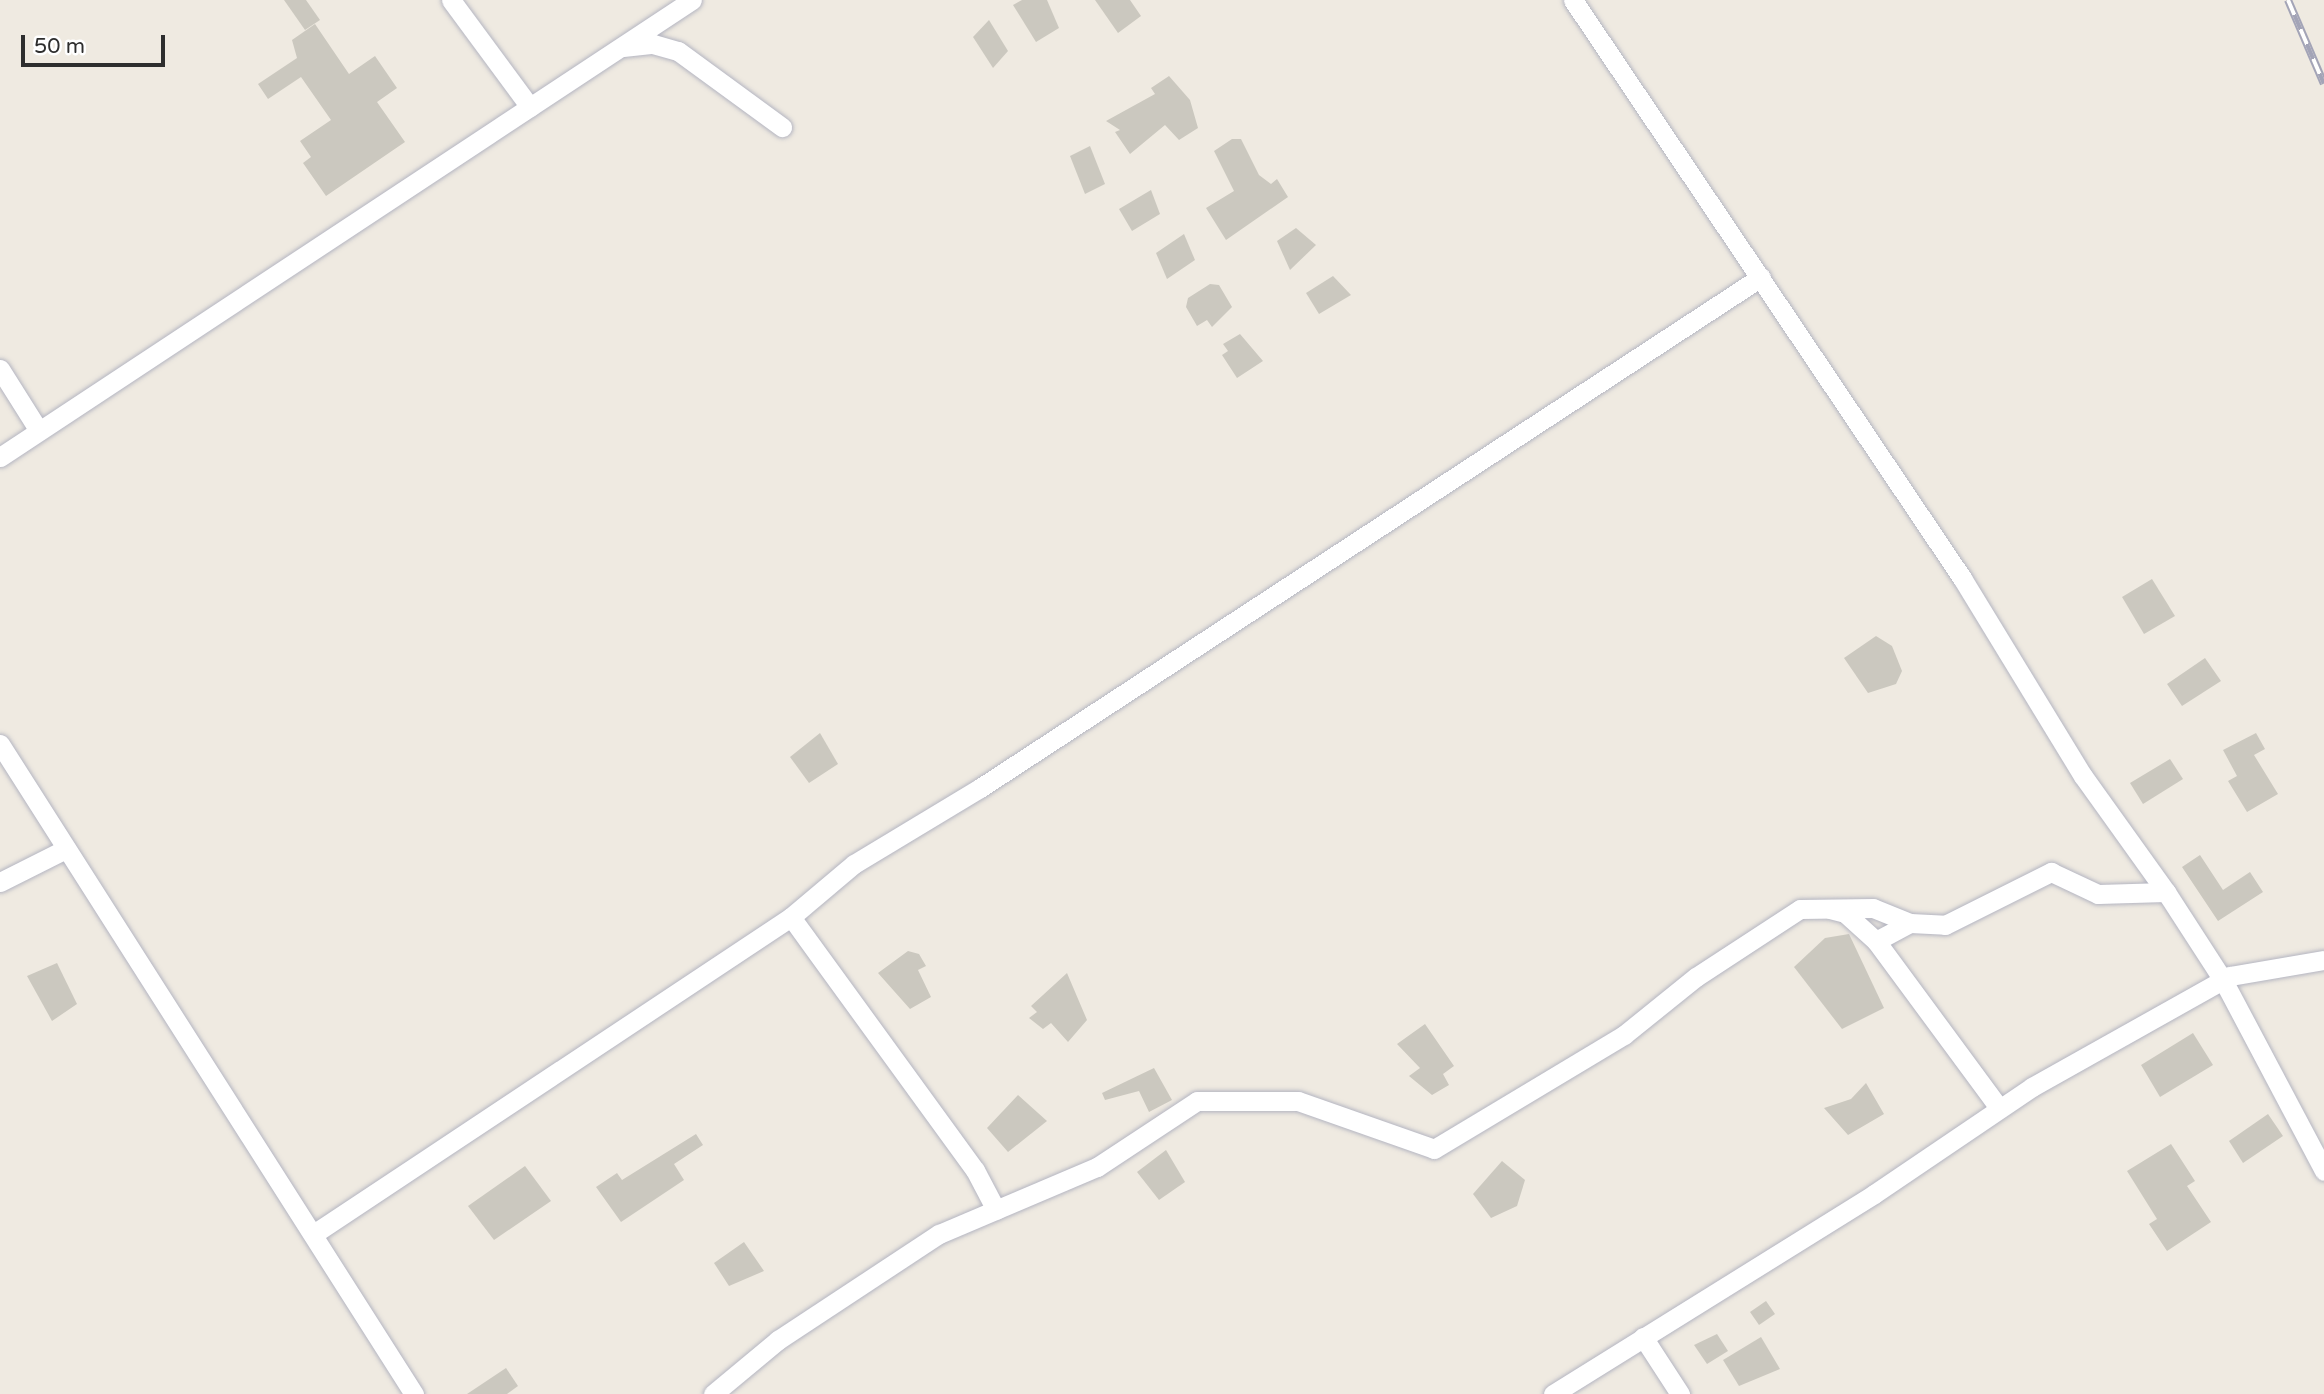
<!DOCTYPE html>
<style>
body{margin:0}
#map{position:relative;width:2324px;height:1394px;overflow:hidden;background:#efeae1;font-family:"Varela Round",sans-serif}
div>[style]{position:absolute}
.building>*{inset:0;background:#cbc8bf}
.roads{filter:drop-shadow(0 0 2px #b4b5c1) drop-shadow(0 0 2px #b4b5c1)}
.minor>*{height:19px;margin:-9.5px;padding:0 9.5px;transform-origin:9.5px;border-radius:9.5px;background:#fff}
.rail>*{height:8px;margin-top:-4px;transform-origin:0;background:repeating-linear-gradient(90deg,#fff 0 16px,#a3a4b7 0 32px);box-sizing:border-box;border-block:2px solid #a3a4b7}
span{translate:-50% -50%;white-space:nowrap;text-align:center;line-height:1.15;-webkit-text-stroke:7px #fff;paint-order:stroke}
.scale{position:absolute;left:21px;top:35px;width:144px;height:32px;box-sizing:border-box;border:4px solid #2e2e2e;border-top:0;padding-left:9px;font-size:21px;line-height:24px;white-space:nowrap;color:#2e2e2e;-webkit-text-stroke:5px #fff;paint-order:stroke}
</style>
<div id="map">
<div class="building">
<div style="clip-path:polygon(284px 0,306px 0,320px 20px,305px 30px)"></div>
<div style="clip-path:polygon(1022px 0,1047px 0,1059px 28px,1036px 42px,1013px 5px)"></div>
<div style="clip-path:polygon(1095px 0,1130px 0,1141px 16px,1118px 33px)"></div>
<div style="clip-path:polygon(989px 20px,1008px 51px,993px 68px,973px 37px)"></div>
<div style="clip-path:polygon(315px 24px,349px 74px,375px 56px,397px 88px,377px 102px,405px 142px,326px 196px,303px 163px,311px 157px,300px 141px,331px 120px,301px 77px,268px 99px,258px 84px,297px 58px,292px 40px)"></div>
<div style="clip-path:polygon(1169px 76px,1190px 100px,1198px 128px,1179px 140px,1165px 125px,1130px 154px,1115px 132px,1120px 130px,1106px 121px,1155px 94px,1151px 88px)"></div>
<div style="clip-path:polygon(1232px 139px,1241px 139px,1259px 175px,1271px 184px,1277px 179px,1288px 197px,1226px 240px,1206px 208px,1234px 191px,1214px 151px)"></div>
<div style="clip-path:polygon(1090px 146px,1105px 184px,1085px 194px,1070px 156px)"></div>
<div style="clip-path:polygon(1151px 190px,1160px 214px,1132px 231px,1119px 209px)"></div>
<div style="clip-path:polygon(1296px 228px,1316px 245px,1290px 270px,1277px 241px)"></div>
<div style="clip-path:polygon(1184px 234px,1195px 260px,1167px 279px,1156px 253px)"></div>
<div style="clip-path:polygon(1333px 276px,1351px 295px,1319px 314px,1306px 293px)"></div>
<div style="clip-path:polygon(1210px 284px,1219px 285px,1232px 307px,1212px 327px,1207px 320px,1197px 326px,1186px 307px,1188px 298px)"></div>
<div style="clip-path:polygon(1240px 334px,1263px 361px,1237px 378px,1222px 355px,1228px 351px,1223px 344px)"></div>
<div style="clip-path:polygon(2152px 579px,2175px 616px,2144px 634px,2122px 597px)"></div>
<div style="clip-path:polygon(1876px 636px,1892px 646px,1902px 671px,1896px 684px,1868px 693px,1844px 658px)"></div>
<div style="clip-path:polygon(2205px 658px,2221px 681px,2182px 706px,2167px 684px)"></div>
<div style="clip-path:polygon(820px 733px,838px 764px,809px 783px,790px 757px)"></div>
<div style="clip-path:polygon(2256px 733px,2265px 749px,2254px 755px,2278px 794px,2247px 812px,2228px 781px,2237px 776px,2223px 750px)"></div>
<div style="clip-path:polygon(2170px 759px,2183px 779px,2143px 804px,2130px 783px)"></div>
<div style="clip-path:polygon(2200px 855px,2223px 890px,2250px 872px,2263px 892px,2218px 921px,2182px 867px)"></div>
<div style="clip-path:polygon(1849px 934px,1884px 1008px,1842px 1029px,1794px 967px,1825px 938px)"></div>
<div style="clip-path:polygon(908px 951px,919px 954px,926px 966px,918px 970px,931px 997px,910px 1009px,878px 973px)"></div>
<div style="clip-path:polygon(57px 963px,77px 1004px,52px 1021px,27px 976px)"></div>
<div style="clip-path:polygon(1067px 973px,1087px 1020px,1068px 1042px,1051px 1023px,1043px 1029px,1029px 1018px,1037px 1012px,1031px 1006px)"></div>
<div style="clip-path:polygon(1425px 1024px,1454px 1066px,1443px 1074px,1449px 1085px,1432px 1095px,1409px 1076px,1420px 1068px,1397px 1044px)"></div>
<div style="clip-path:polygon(2193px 1033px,2213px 1065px,2160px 1097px,2141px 1065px)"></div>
<div style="clip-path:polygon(1154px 1068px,1172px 1100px,1149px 1112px,1139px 1091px,1105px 1100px,1102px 1093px)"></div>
<div style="clip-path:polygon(1866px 1083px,1884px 1114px,1848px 1135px,1824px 1108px,1851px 1099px)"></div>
<div style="clip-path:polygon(1018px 1095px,1047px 1121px,1008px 1152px,987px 1128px)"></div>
<div style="clip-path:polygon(2268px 1114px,2283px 1136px,2243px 1163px,2229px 1141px)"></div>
<div style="clip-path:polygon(696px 1134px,703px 1145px,674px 1164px,684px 1180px,621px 1222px,596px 1187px,617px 1173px,622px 1180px)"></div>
<div style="clip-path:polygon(2171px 1144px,2195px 1181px,2187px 1186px,2211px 1222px,2167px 1251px,2149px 1224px,2157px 1219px,2127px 1171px)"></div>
<div style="clip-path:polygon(1166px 1150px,1185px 1182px,1159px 1200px,1137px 1172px)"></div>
<div style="clip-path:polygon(1502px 1161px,1525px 1180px,1517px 1206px,1491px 1218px,1473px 1194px)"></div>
<div style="clip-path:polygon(525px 1166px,551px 1201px,494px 1240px,468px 1206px)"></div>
<div style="clip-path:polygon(744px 1242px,764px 1271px,729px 1286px,714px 1263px)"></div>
<div style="clip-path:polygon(1766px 1301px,1775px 1314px,1759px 1325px,1750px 1312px)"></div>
<div style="clip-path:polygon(1717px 1334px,1728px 1351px,1707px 1364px,1694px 1345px)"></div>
<div style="clip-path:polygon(1761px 1337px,1780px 1369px,1739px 1386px,1723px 1360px)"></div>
<div style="clip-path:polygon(506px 1368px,518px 1386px,507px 1394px,467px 1394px)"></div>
</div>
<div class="roads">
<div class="minor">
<div style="left:451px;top:0;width:133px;rotate:53.6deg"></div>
<div style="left:1573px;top:0;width:697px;rotate:56.06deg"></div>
<div style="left:1962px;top:578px;width:232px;rotate:58.6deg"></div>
<div style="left:2083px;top:776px;width:143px;rotate:54.4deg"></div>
<div style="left:2166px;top:892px;width:105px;rotate:57.1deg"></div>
<div style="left:2223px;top:980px;width:216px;rotate:62.1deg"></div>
<div style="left:623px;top:47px;width:30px;rotate:-6deg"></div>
<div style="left:653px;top:44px;width:26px;rotate:16deg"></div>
<div style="left:678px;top:51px;width:129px;rotate:36.2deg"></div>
<div style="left:0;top:369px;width:73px;rotate:57.8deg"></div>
<div style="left:0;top:457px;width:829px;rotate:-33.44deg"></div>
<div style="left:0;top:744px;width:771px;rotate:57.51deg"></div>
<div style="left:0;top:882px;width:74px;rotate:-26.6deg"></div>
<div style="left:1830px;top:909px;width:16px;rotate:15deg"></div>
<div style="left:1845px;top:913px;width:42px;rotate:42.1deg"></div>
<div style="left:1876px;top:941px;width:207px;rotate:53.6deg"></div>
<div style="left:791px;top:917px;width:313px;rotate:54deg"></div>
<div style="left:975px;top:1170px;width:45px;rotate:62.3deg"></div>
<div style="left:1876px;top:941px;width:38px;rotate:-28deg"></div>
<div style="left:315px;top:1233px;width:571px;rotate:-33.58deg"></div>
<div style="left:791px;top:917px;width:82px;rotate:-40.1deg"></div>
<div style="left:854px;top:864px;width:147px;rotate:-31.1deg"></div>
<div style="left:980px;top:788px;width:933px;rotate:-33.2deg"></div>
<div style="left:1643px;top:1337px;width:68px;rotate:57deg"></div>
<div style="left:713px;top:1394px;width:85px;rotate:-39.7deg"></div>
<div style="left:778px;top:1340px;width:193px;rotate:-33.4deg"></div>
<div style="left:939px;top:1234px;width:172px;rotate:-23deg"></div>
<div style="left:1097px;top:1167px;width:120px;rotate:-33.4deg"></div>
<div style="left:1197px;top:1101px;width:101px"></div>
<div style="left:1298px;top:1101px;width:144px;rotate:19.4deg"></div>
<div style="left:1434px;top:1149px;width:222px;rotate:-31deg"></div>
<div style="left:1624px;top:1035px;width:92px;rotate:-38.9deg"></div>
<div style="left:1696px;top:977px;width:124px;rotate:-33.2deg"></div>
<div style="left:1800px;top:909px;width:73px;rotate:-0.8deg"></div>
<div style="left:1873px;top:908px;width:40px;rotate:22deg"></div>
<div style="left:1910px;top:923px;width:35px;rotate:3deg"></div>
<div style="left:1945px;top:925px;width:119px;rotate:-26.6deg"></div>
<div style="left:2051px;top:872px;width:52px;rotate:25.1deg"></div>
<div style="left:2098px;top:894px;width:68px;rotate:-1.7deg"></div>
<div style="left:1553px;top:1394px;width:378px;rotate:-31.9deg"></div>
<div style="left:1874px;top:1194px;width:191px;rotate:-34.1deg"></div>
<div style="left:2032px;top:1087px;width:227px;rotate:-29.3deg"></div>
<div style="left:2230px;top:976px;width:95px;rotate:-9.7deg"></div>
</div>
</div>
<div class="rail">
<div style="left:2288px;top:0;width:91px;rotate:66.8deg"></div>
</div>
<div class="scale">50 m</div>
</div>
